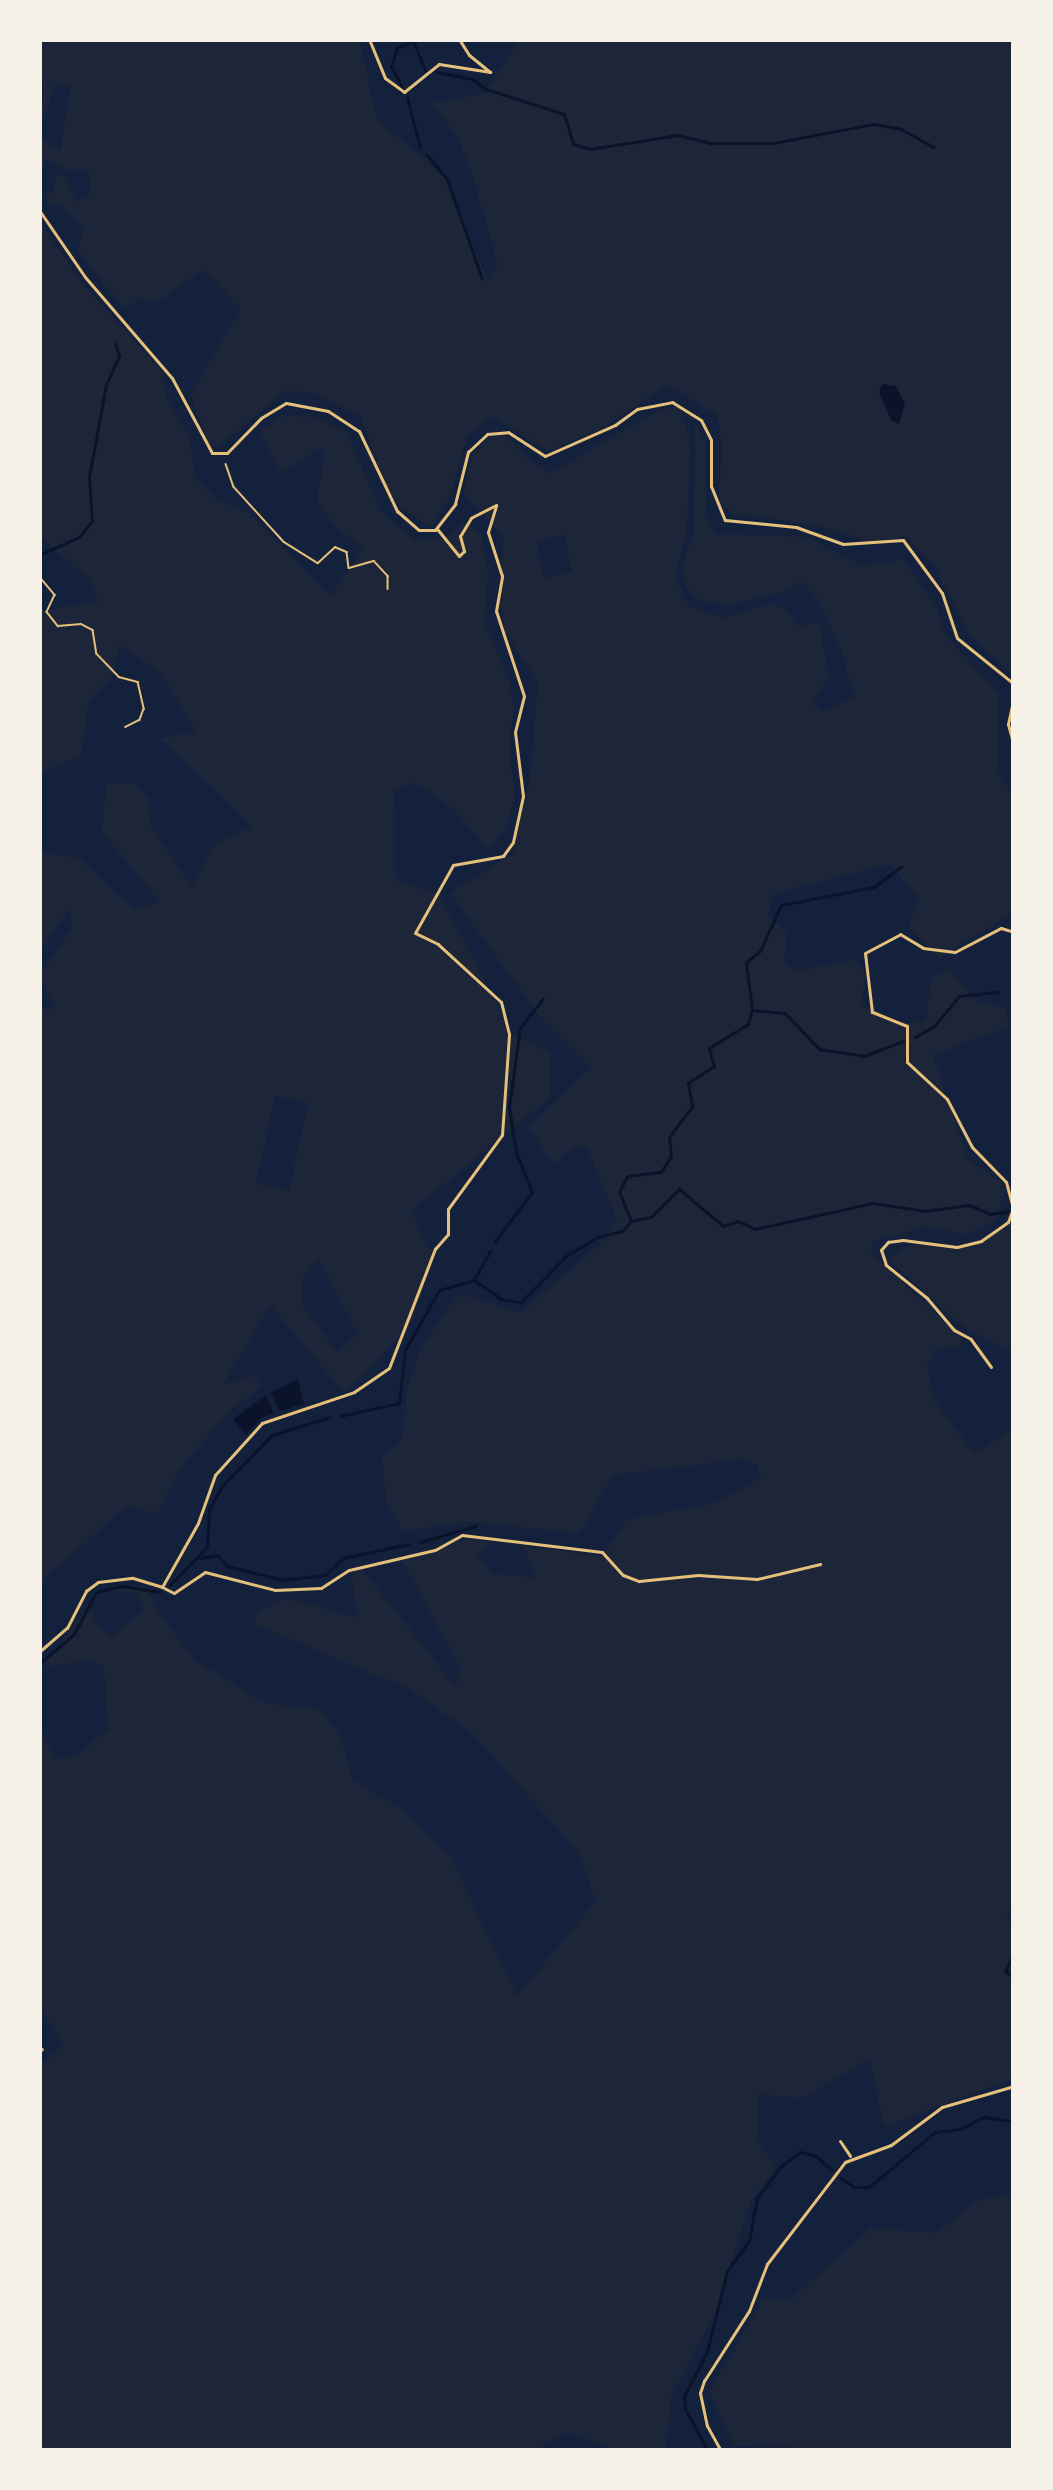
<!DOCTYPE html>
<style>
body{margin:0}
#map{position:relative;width:1053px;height:2490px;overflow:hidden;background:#14213d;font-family:Arial,sans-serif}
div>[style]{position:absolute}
.green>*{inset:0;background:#1d2539}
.water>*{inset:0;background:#0b132b}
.stream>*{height:3px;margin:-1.5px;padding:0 1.5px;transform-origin:1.5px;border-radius:1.5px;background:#0b132b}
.path>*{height:1.5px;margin:-0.75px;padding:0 0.75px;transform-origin:0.75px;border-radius:0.75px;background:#e5c07b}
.minor>*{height:3px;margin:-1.5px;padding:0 1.5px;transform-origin:1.5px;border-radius:1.5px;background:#e5c07b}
span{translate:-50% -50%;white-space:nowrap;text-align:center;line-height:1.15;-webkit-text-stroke:9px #f6f1e7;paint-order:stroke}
.frame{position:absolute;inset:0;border:42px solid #f6f1e7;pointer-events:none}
</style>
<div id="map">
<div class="green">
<div style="clip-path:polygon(39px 39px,359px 39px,377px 120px,442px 174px,488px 281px,498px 264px,474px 180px,458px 137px,431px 103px,485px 94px,520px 39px,1014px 39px,1014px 677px,967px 632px,933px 564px,906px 536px,876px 543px,813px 525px,732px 513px,719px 501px,722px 447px,717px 415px,668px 385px,601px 429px,548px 451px,492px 416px,466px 437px,452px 492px,432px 528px,402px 509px,386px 486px,361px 416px,309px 392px,286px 391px,216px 448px,207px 441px,191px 394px,241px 309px,203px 270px,156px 303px,142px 298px,124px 309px,78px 250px,84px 228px,60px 205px,51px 207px,45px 195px,53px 193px,56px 176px,66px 176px,76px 202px,91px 193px,89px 171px,64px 169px,46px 159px,42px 168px,41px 139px,61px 150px,70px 85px,55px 84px,45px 115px,40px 115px,44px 96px)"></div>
<div style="clip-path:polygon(evenodd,39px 220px,81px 282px,163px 373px,166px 397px,189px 436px,195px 477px,215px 498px,247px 512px,331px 596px,364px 547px,336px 529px,317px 501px,325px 451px,319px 449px,280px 473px,260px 430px,284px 415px,312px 417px,346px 431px,380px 510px,414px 540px,447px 537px,465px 522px,482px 536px,488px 575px,484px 623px,508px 676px,514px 707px,509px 747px,515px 799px,505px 829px,488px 850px,453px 808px,415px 782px,395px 791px,396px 880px,440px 895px,513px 1035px,550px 1052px,551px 1097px,411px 1211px,434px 1259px,409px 1327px,345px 1393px,270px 1305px,223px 1385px,254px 1375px,262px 1387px,232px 1408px,179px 1470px,157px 1514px,127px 1506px,39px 1583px,39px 1010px,55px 1008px,39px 976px,72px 929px,70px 909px,39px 950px,39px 853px,79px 858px,134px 909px,160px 902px,102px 832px,107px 783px,133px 783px,148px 797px,150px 824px,192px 887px,213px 846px,252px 826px,160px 738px,196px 732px,160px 672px,119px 645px,112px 678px,88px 701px,82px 755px,42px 772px,39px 780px,39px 611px,99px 601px,90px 580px,39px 536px,39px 220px,275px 1096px,308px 1103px,289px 1191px,256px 1183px,275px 1096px,39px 220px,319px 1260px,358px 1334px,337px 1352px,302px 1304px,302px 1278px,319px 1260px)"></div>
<div style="clip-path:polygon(evenodd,680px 406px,691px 448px,686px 536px,675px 575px,688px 606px,725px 618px,770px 603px,787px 610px,798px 627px,819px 622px,829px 678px,812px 703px,824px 712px,854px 696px,842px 652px,818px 600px,802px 581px,778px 594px,725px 606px,698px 599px,685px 587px,683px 562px,694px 535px,695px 422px,706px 446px,706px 514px,715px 534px,806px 537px,863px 566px,904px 559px,938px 610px,945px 635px,998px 693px,998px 771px,1010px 793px,1014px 788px,1014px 912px,940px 958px,909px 928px,918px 897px,889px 864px,773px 894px,768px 915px,787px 933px,784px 962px,798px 971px,854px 960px,866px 973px,861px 1005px,903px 1023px,926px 1021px,931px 978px,947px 969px,978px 1001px,1004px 1007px,1010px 1026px,933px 1055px,968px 1159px,1007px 1187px,995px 1221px,967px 1234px,925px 1227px,873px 1242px,871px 1252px,962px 1339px,961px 1347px,937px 1348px,927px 1364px,934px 1400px,974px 1453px,1014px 1428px,1014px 1900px,1007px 1917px,1014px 1932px,1014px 2078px,884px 2127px,870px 2059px,803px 2098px,758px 2094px,757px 2136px,776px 2170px,751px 2200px,715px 2313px,671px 2397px,666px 2451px,616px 2451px,568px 2432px,535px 2451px,39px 2451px,39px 2065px,63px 2046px,39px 2004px,39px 1726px,55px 1759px,76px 1756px,108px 1729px,104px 1667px,90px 1661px,44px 1667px,89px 1605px,97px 1625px,111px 1637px,143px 1611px,136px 1593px,108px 1591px,114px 1586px,147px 1588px,158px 1612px,196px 1661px,265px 1703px,319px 1709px,339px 1733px,353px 1781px,399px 1807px,452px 1859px,517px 1996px,596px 1901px,578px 1852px,472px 1733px,409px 1689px,254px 1624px,258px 1612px,285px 1598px,357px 1618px,352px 1574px,362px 1569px,455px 1686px,461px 1669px,402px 1560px,470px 1537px,491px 1541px,477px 1556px,493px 1574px,537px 1578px,523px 1546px,601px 1556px,628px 1519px,715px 1503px,761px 1478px,757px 1465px,742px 1459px,613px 1475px,580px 1533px,469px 1522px,403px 1531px,386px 1501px,382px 1457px,402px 1440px,407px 1389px,420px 1350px,456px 1297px,473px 1297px,520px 1313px,599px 1245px,617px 1220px,588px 1150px,577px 1145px,553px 1164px,528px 1127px,591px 1067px,539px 1015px,450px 893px,513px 853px,530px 779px,538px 682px,505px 632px,499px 594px,504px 538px,464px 493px,472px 455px,492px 434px,504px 435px,534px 464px,551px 473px,659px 410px,680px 406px,564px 535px,572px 572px,544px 578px,536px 542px,564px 535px)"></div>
<div style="clip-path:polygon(1014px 1222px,1014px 1353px,966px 1329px,887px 1259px,911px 1244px,975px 1245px)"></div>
<div style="clip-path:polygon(1014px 2194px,1014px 2451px,735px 2446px,709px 2392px,763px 2299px,790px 2300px,871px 2228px,937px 2233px,975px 2201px)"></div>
</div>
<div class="water">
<div style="clip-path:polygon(882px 384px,896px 386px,905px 404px,899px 424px,891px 420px,879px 392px)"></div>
<div style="clip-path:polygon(298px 1379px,304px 1404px,279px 1411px,271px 1393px)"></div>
<div style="clip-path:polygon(266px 1395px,274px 1414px,262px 1417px,246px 1435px,233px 1419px)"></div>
</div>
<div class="stream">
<div style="left:412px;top:39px;width:34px;rotate:67deg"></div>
<div style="left:436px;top:72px;width:37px;rotate:11deg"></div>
<div style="left:472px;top:79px;width:17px;rotate:36deg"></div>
<div style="left:486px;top:89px;width:82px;rotate:17.8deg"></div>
<div style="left:564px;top:114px;width:31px;rotate:73deg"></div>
<div style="left:573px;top:144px;width:18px;rotate:16deg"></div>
<div style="left:590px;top:149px;width:89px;rotate:-9deg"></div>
<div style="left:678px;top:135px;width:33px;rotate:14deg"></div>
<div style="left:710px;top:143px;width:63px"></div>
<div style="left:773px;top:143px;width:103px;rotate:-10.7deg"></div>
<div style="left:874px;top:124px;width:27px;rotate:10deg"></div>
<div style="left:901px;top:129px;width:37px;rotate:29deg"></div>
<div style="left:402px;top:87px;width:24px;rotate:-118deg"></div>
<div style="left:391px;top:66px;width:19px;rotate:-72deg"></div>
<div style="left:397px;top:48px;width:16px;rotate:-22deg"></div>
<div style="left:407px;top:97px;width:53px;rotate:75.7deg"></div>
<div style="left:426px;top:154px;width:33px;rotate:50deg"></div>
<div style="left:447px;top:179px;width:106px;rotate:70.7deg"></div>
<div style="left:39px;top:555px;width:44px;rotate:-24.2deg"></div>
<div style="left:79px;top:537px;width:21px;rotate:-51deg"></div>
<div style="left:92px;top:521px;width:44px;rotate:-93.9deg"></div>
<div style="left:89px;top:477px;width:94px;rotate:-79.5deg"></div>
<div style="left:106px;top:385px;width:32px;rotate:-66deg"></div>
<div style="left:119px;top:356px;width:13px;rotate:-108deg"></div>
<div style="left:752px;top:1009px;width:47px;rotate:-97.3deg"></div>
<div style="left:746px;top:962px;width:18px;rotate:-38deg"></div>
<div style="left:760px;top:951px;width:51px;rotate:-65.5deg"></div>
<div style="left:781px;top:905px;width:95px;rotate:-11deg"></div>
<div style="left:874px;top:887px;width:34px;rotate:-37deg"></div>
<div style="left:754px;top:1010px;width:31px;rotate:6deg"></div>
<div style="left:785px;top:1013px;width:50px;rotate:46.6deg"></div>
<div style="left:819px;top:1049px;width:46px;rotate:8.8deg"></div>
<div style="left:864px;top:1056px;width:42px;rotate:-21deg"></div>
<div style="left:915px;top:1037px;width:22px;rotate:-30deg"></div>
<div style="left:934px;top:1026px;width:39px;rotate:-50deg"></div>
<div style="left:959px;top:996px;width:39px;rotate:-6deg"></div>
<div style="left:632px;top:1221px;width:19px;rotate:-12deg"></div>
<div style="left:651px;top:1217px;width:40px;rotate:-45deg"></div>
<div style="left:679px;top:1189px;width:57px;rotate:40.1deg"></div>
<div style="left:723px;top:1226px;width:16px;rotate:-18deg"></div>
<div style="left:738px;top:1221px;width:19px;rotate:25deg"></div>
<div style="left:755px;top:1229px;width:121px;rotate:-12.4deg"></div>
<div style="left:873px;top:1203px;width:53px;rotate:8.7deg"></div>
<div style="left:925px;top:1211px;width:44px;rotate:-7.8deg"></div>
<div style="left:969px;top:1205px;width:23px;rotate:23deg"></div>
<div style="left:990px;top:1214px;width:18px;rotate:-9deg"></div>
<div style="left:495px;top:1241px;width:61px;rotate:-52.9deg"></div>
<div style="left:532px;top:1192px;width:43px;rotate:-111.8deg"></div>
<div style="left:516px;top:1152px;width:46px;rotate:-98.8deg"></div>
<div style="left:509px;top:1107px;width:80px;rotate:-82.1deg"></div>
<div style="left:520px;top:1028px;width:37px;rotate:-52deg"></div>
<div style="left:474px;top:1280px;width:33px;rotate:-61deg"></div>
<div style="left:340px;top:1416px;width:60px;rotate:-12.4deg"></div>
<div style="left:399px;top:1403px;width:53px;rotate:-83.5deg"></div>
<div style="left:405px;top:1350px;width:69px;rotate:-60.5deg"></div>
<div style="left:439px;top:1290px;width:36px;rotate:-16deg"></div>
<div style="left:474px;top:1280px;width:33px;rotate:35deg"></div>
<div style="left:501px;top:1299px;width:20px;rotate:9deg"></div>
<div style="left:521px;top:1302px;width:64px;rotate:-45.6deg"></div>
<div style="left:566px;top:1256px;width:37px;rotate:-31deg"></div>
<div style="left:598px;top:1237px;width:25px;rotate:-14deg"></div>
<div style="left:622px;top:1231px;width:13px;rotate:-48deg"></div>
<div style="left:631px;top:1221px;width:31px;rotate:-112deg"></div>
<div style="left:619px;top:1192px;width:18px;rotate:-63deg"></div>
<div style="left:627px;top:1176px;width:34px;rotate:-7deg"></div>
<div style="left:661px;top:1172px;width:19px;rotate:-58deg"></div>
<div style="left:671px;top:1156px;width:19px;rotate:-96deg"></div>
<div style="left:669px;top:1137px;width:39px;rotate:-53deg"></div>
<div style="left:692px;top:1106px;width:23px;rotate:-100deg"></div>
<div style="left:688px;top:1083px;width:31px;rotate:-33deg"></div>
<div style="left:714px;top:1066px;width:19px;rotate:-106deg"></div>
<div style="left:709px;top:1048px;width:46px;rotate:-31.6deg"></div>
<div style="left:748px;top:1024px;width:15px;rotate:-74deg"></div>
<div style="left:420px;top:1542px;width:58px;rotate:-15.9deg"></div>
<div style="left:199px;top:1558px;width:18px;rotate:-9deg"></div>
<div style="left:217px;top:1555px;width:15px;rotate:48deg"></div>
<div style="left:227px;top:1566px;width:58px;rotate:14deg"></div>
<div style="left:283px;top:1580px;width:42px;rotate:-6.8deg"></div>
<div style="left:325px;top:1575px;width:25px;rotate:-43deg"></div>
<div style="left:343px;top:1558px;width:67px;rotate:-12deg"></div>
<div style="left:170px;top:1585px;width:53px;rotate:-45.8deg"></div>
<div style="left:207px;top:1547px;width:37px;rotate:-87deg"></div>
<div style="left:209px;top:1510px;width:26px;rotate:-62deg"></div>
<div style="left:221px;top:1487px;width:73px;rotate:-45.6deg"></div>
<div style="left:272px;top:1435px;width:61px;rotate:-17.2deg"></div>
<div style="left:39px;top:1664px;width:46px;rotate:-40.6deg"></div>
<div style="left:74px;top:1634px;width:47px;rotate:-62.4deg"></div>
<div style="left:96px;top:1592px;width:27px;rotate:-13deg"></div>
<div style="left:122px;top:1586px;width:38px;rotate:9deg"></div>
<div style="left:1014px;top:1952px;width:21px;rotate:115deg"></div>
<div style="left:1005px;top:1971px;width:11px;rotate:38deg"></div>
<div style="left:841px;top:2178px;width:16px;rotate:35deg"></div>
<div style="left:854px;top:2187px;width:15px"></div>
<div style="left:869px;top:2187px;width:86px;rotate:-39.8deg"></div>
<div style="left:935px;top:2132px;width:25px;rotate:-7deg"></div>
<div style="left:960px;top:2129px;width:27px;rotate:-27deg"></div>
<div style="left:984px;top:2117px;width:30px;rotate:8deg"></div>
<div style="left:708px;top:2451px;width:48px;rotate:-118.7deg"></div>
<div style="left:685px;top:2409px;width:13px;rotate:-94deg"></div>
<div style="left:684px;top:2396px;width:50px;rotate:-62.4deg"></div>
<div style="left:707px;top:2352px;width:83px;rotate:-76.1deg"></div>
<div style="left:727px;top:2271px;width:37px;rotate:-54deg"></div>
<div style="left:749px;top:2241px;width:44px;rotate:-79.5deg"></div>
<div style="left:757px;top:2198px;width:40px;rotate:-53deg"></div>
<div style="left:781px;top:2166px;width:24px;rotate:-36deg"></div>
<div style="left:800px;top:2152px;width:16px;rotate:14deg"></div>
<div style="left:816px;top:2156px;width:21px;rotate:41deg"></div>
</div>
<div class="path">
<div style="left:226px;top:464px;width:24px;rotate:71deg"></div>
<div style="left:234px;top:487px;width:74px;rotate:47.7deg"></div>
<div style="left:284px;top:542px;width:40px;rotate:32deg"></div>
<div style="left:318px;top:563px;width:23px;rotate:-43deg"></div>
<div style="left:335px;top:547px;width:13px;rotate:23deg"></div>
<div style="left:347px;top:552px;width:16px;rotate:83deg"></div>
<div style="left:349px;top:568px;width:26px;rotate:-16deg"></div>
<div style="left:374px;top:561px;width:21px;rotate:47deg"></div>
<div style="left:388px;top:576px;width:13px;rotate:90deg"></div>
<div style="left:39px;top:576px;width:25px;rotate:50deg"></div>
<div style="left:55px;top:595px;width:19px;rotate:115deg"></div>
<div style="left:47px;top:612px;width:18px;rotate:52deg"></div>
<div style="left:58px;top:626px;width:23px;rotate:-5deg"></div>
<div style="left:81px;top:624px;width:13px;rotate:27deg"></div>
<div style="left:93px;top:630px;width:24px;rotate:81deg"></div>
<div style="left:97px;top:654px;width:32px;rotate:46deg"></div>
<div style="left:119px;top:677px;width:20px;rotate:15deg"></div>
<div style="left:138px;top:682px;width:28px;rotate:77deg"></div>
<div style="left:144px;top:709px;width:12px;rotate:110deg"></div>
<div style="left:140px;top:720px;width:16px;rotate:153deg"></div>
</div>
<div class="minor">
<div style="left:369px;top:39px;width:42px;rotate:67.7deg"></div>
<div style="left:385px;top:78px;width:24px;rotate:36deg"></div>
<div style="left:404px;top:92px;width:45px;rotate:-38.7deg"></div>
<div style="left:439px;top:64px;width:52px;rotate:8.9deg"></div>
<div style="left:490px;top:72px;width:27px;rotate:-141deg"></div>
<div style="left:469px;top:55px;width:19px;rotate:-122deg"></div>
<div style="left:39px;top:210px;width:81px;rotate:55.5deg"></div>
<div style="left:85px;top:277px;width:133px;rotate:49.3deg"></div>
<div style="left:172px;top:378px;width:85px;rotate:61.9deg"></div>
<div style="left:212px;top:453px;width:15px"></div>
<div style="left:227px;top:453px;width:49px;rotate:-45.8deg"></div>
<div style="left:261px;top:418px;width:29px;rotate:-31deg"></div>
<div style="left:286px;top:403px;width:43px;rotate:10.8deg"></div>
<div style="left:328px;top:411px;width:37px;rotate:33deg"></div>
<div style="left:359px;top:431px;width:89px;rotate:64.6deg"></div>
<div style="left:397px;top:511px;width:29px;rotate:41deg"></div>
<div style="left:419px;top:530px;width:16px"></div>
<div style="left:435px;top:530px;width:33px;rotate:-52deg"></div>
<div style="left:455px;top:504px;width:54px;rotate:-76deg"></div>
<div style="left:468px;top:452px;width:26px;rotate:-43deg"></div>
<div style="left:487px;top:434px;width:21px;rotate:-5deg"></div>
<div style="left:508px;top:432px;width:44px;rotate:33deg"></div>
<div style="left:545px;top:456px;width:77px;rotate:-23.9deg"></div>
<div style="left:615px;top:425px;width:27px;rotate:-36deg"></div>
<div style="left:637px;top:409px;width:36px;rotate:-11deg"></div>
<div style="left:672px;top:402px;width:34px;rotate:32deg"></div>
<div style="left:701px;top:420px;width:22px;rotate:63deg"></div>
<div style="left:711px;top:440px;width:46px;rotate:90deg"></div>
<div style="left:711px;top:486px;width:37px;rotate:68deg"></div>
<div style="left:725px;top:520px;width:71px;rotate:5.6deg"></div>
<div style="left:796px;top:527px;width:50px;rotate:19.9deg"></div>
<div style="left:843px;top:544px;width:60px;rotate:-3.8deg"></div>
<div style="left:903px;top:540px;width:66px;rotate:53.7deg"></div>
<div style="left:942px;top:593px;width:47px;rotate:71.6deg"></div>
<div style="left:957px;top:638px;width:73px;rotate:38.9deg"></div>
<div style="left:1014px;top:696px;width:29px;rotate:102deg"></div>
<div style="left:1008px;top:724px;width:23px;rotate:75deg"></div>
<div style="left:991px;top:1367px;width:34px;rotate:-126deg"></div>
<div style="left:971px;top:1339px;width:19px;rotate:-152deg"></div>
<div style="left:954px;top:1330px;width:42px;rotate:-130.2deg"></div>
<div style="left:927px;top:1298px;width:53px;rotate:-141.2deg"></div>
<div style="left:886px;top:1265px;width:16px;rotate:-108deg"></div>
<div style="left:881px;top:1250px;width:11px;rotate:-49deg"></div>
<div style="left:888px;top:1242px;width:15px;rotate:-8deg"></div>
<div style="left:903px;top:1240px;width:54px;rotate:7.4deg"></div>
<div style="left:957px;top:1247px;width:25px;rotate:-14deg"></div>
<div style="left:981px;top:1241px;width:33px;rotate:-35deg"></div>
<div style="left:1008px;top:1222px;width:15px;rotate:-70deg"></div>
<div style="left:1013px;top:1208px;width:27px;rotate:-105deg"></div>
<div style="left:1006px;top:1182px;width:49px;rotate:-134.2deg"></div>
<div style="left:972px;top:1147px;width:54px;rotate:-117.5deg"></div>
<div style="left:947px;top:1099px;width:54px;rotate:-137.2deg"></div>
<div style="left:907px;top:1062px;width:36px;rotate:-90deg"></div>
<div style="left:907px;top:1026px;width:38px;rotate:-158deg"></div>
<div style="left:872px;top:1012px;width:59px;rotate:-96.8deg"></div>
<div style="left:865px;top:953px;width:40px;rotate:-28deg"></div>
<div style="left:900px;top:934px;width:27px;rotate:31deg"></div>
<div style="left:923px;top:948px;width:32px;rotate:7deg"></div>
<div style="left:955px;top:952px;width:52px;rotate:-27.6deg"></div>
<div style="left:1001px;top:928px;width:14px;rotate:17deg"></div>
<div style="left:164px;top:1588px;width:11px;rotate:27deg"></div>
<div style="left:174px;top:1593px;width:37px;rotate:-34deg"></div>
<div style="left:205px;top:1572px;width:72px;rotate:14.4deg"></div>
<div style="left:275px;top:1590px;width:46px;rotate:-2.5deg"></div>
<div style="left:321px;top:1588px;width:33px;rotate:-33deg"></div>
<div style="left:349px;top:1570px;width:88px;rotate:-13.1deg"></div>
<div style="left:435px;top:1550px;width:31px;rotate:-29deg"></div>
<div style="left:462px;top:1535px;width:141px;rotate:6.9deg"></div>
<div style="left:602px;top:1552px;width:31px;rotate:48deg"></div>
<div style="left:623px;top:1575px;width:17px;rotate:21deg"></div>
<div style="left:639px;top:1581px;width:59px;rotate:-5.8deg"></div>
<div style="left:698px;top:1575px;width:59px;rotate:3.9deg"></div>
<div style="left:757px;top:1579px;width:65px;rotate:-13.4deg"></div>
<div style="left:39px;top:1652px;width:37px;rotate:-41deg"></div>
<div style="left:67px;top:1628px;width:42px;rotate:-62.8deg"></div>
<div style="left:86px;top:1591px;width:15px;rotate:-37deg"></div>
<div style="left:98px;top:1582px;width:35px;rotate:-7deg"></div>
<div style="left:133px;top:1578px;width:30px;rotate:17deg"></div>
<div style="left:162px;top:1587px;width:73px;rotate:-60.6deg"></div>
<div style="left:198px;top:1523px;width:51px;rotate:-70.5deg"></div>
<div style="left:215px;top:1475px;width:70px;rotate:-47.9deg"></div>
<div style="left:262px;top:1423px;width:97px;rotate:-18.6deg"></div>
<div style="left:354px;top:1392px;width:42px;rotate:-34.4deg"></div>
<div style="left:389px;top:1368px;width:128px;rotate:-68.9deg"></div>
<div style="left:435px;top:1249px;width:20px;rotate:-49deg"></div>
<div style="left:448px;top:1234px;width:25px;rotate:-90deg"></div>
<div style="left:448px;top:1209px;width:92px;rotate:-53.9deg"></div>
<div style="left:502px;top:1135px;width:101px;rotate:-86deg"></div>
<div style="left:509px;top:1034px;width:33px;rotate:-104deg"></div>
<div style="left:501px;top:1002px;width:86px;rotate:-137.4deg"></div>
<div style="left:438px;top:944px;width:25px;rotate:-154deg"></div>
<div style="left:415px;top:933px;width:78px;rotate:-60.8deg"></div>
<div style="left:453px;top:865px;width:51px;rotate:-10.2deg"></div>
<div style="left:503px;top:856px;width:17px;rotate:-54deg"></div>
<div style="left:513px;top:842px;width:47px;rotate:-77.7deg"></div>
<div style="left:523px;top:796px;width:64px;rotate:-97.1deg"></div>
<div style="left:515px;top:732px;width:37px;rotate:-76deg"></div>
<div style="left:524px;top:696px;width:89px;rotate:-108.2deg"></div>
<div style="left:496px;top:611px;width:36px;rotate:-80deg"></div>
<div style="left:502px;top:576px;width:46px;rotate:-107.7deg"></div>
<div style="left:488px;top:532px;width:28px;rotate:-73deg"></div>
<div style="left:496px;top:505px;width:28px;rotate:153deg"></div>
<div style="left:471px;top:518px;width:21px;rotate:121deg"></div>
<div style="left:460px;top:536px;width:16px;rotate:75deg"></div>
<div style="left:464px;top:551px;width:7px;rotate:135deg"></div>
<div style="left:459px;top:556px;width:35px;rotate:-129deg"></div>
<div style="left:39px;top:2052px;width:4px;rotate:-45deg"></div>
<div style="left:840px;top:2141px;width:18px;rotate:56deg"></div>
<div style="left:721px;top:2451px;width:29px;rotate:-119deg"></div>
<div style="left:707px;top:2426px;width:34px;rotate:-102deg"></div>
<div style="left:700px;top:2393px;width:13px;rotate:-72deg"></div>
<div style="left:704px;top:2381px;width:83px;rotate:-57.3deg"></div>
<div style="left:749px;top:2311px;width:50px;rotate:-69deg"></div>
<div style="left:767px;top:2264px;width:128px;rotate:-52.6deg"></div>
<div style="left:845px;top:2162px;width:49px;rotate:-20.3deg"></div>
<div style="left:891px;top:2145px;width:64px;rotate:-36.7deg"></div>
<div style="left:942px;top:2107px;width:75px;rotate:-16.3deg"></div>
</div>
<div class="frame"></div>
</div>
